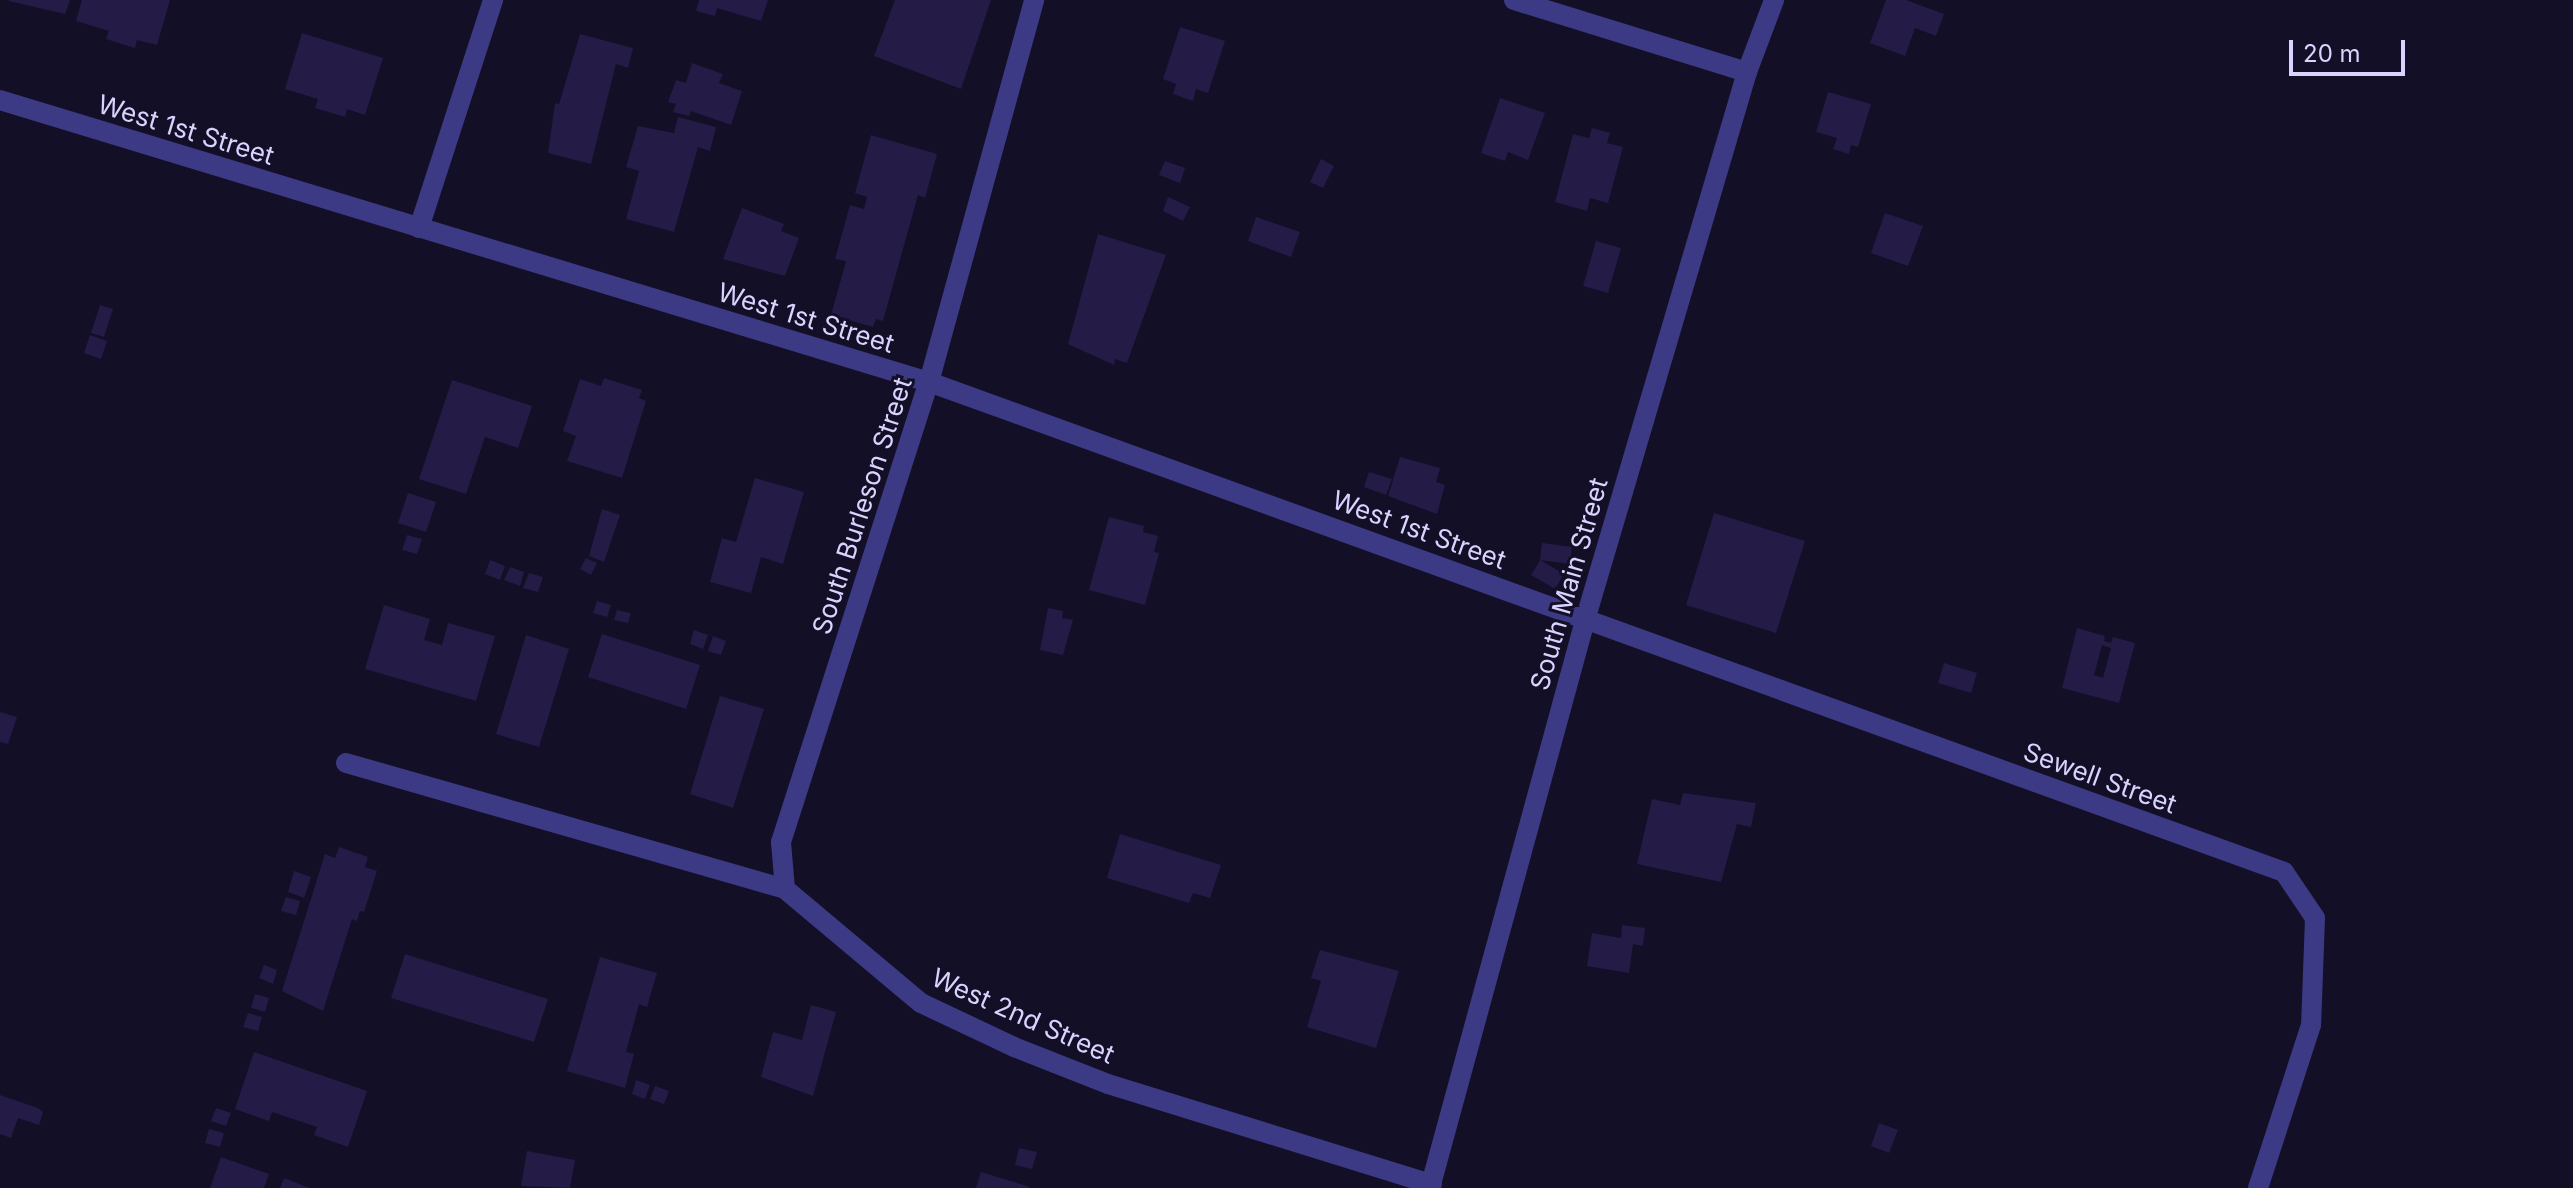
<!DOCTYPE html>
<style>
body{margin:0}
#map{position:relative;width:2573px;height:1188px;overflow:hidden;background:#130f26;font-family:Inter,sans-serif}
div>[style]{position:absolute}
.building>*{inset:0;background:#241b47}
.street>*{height:20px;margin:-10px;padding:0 10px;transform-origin:10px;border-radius:10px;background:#3d3a85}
span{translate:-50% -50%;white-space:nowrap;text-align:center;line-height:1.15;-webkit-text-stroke:6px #130f26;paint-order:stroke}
.street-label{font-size:26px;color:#d9d4ff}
.scale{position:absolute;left:2289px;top:40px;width:116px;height:36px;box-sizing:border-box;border:4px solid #d9d4ff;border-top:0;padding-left:10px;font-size:24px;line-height:28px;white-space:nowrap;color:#d9d4ff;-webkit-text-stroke:6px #130f26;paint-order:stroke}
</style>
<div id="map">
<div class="building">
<div style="clip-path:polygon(70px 0,65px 14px,9px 1px,9px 0)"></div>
<div style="clip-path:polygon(82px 0,170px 0,157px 45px,137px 40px,135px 48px,106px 39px,109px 31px,76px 21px)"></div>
<div style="clip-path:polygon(699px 0,768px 0,761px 21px,717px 8px,715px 16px,696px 11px)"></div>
<div style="clip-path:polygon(895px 0,991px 0,961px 89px,874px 56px)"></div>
<div style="clip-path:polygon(1886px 0,1906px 0,1944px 14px,1936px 36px,1915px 28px,1905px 56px,1870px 43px)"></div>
<div style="clip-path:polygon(1180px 27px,1225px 41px,1208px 93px,1196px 89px,1193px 101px,1173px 94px,1176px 84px,1163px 79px)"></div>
<div style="clip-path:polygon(302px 33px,383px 58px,365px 115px,347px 109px,345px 117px,315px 108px,318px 99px,285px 89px)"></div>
<div style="clip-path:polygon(580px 34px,633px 48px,628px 68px,616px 64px,591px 164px,548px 153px,555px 103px,559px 104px)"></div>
<div style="clip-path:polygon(692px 63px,723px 74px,719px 83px,742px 91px,731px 125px,691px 111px,689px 116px,673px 112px,676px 104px,668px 102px,676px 80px,686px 83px)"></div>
<div style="clip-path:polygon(1828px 92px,1871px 104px,1858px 147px,1851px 145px,1849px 154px,1833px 149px,1837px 138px,1816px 132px)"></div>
<div style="clip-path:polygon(1500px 98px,1545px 113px,1528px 160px,1508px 152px,1505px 161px,1481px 153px)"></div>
<div style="clip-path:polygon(678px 117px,716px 127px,710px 151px,698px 147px,674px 232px,626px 219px,639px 171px,626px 167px,638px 126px,674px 133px)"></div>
<div style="clip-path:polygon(1592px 128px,1610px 133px,1607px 143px,1623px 147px,1608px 203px,1590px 198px,1587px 211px,1555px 202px,1573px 134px,1589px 138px)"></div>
<div style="clip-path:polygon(871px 135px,937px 154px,925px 198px,918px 195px,883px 321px,876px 319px,873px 327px,831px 315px,846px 261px,835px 259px,850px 205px,864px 209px,867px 197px,855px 193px)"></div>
<div style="clip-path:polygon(1321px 159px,1334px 166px,1323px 188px,1310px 182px)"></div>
<div style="clip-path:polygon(1165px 161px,1185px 168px,1180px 183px,1159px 175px)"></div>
<div style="clip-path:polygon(1168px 197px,1190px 207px,1183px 221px,1163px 211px)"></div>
<div style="clip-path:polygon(742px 208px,784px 224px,781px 231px,799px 238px,785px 276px,723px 259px)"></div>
<div style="clip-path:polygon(1885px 213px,1923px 226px,1908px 266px,1871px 253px)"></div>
<div style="clip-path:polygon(1256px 217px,1300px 232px,1291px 257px,1248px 241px)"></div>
<div style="clip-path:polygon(1098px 234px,1166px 255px,1127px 363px,1115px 359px,1114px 365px,1068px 344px)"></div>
<div style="clip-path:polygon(1596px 241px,1621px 248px,1608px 293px,1583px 286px)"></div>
<div style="clip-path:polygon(100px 305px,113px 309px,104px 337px,91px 333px)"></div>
<div style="clip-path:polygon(90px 335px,107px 341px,101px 359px,84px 353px)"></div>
<div style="clip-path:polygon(604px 378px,642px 390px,639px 398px,646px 401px,622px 478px,567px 461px,576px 436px,563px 431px,580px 379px,601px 386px)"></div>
<div style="clip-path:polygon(452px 380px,532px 406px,518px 448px,485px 437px,466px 494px,419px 479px)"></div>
<div style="clip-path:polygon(1400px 457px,1440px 468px,1436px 482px,1445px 485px,1437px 514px,1388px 496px)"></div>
<div style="clip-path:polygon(1369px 472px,1392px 479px,1386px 495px,1364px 487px)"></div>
<div style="clip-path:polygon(755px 478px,804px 492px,783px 564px,761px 557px,751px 593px,710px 582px,722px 538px,736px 542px)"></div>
<div style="clip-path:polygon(408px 493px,436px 502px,426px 532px,398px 523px)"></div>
<div style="clip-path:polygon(602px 509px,620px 515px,604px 562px,589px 556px)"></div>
<div style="clip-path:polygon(1714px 513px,1805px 541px,1776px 633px,1686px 605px)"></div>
<div style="clip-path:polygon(1109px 517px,1144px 526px,1143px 532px,1158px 536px,1154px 552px,1159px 553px,1145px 605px,1089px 590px)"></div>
<div style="clip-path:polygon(407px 535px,422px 539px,417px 554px,402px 550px)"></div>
<div style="clip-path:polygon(1542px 543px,1572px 547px,1570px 564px,1540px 560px)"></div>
<div style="clip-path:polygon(586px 558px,597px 563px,591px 575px,580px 569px)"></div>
<div style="clip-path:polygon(490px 560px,505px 566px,500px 580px,485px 574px)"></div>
<div style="clip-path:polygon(1540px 560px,1564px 574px,1555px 589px,1531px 575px)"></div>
<div style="clip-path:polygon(510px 567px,524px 572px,520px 586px,504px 580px)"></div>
<div style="clip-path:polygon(529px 573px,543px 577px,538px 592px,523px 588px)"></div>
<div style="clip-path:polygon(597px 601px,611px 605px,607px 617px,593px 613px)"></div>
<div style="clip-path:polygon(384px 605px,430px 619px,424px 640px,442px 645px,448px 623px,495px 636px,476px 701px,365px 669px)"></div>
<div style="clip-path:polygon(1048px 608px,1063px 611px,1062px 618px,1073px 620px,1063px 655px,1040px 650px)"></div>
<div style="clip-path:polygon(617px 610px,631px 613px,628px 623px,614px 620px)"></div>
<div style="clip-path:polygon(evenodd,2077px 628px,2105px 636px,2104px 641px,2111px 643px,2113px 637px,2135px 643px,2119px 703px,2062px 688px,2077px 628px,2102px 645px,2111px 648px,2103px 678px,2094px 675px,2102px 645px)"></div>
<div style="clip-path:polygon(694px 630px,708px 635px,703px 649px,690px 644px)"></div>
<div style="clip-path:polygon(602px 634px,700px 665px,686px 709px,588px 677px)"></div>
<div style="clip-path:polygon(526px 635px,569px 649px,539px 747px,496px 734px)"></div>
<div style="clip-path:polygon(713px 636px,726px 641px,721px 655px,708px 651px)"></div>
<div style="clip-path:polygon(1944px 663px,1977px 673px,1971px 693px,1938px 683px)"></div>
<div style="clip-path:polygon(720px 696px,764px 709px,733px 808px,690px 794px)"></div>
<div style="clip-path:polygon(0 712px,17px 717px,8px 744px,0 742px)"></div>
<div style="clip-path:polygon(1683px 793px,1756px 803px,1751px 827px,1737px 824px,1721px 882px,1637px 864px,1652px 799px,1680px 805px)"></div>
<div style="clip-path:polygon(1120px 834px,1221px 865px,1210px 898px,1193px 893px,1189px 903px,1107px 878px)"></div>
<div style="clip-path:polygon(339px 847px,368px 857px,365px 867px,377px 871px,364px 912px,360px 911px,357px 921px,352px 919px,323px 1011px,282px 991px,325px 854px,335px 858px)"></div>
<div style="clip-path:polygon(294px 871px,311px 877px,304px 898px,288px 892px)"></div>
<div style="clip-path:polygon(286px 897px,300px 901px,296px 915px,281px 911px)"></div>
<div style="clip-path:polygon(1622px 925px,1645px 928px,1643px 946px,1633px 944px,1629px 973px,1587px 966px,1592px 933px,1621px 938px)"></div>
<div style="clip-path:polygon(1320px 950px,1399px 971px,1376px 1048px,1307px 1027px,1321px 981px,1311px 978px)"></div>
<div style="clip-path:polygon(405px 954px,548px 999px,534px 1042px,391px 998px)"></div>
<div style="clip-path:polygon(600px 957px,657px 973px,647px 1007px,639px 1004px,626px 1052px,634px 1054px,625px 1088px,567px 1071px)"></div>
<div style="clip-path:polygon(264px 965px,277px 970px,273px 984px,259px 978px)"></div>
<div style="clip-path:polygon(255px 994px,269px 998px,265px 1012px,251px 1008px)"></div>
<div style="clip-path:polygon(811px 1005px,836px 1012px,813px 1096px,761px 1077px,773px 1032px,802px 1040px)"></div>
<div style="clip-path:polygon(248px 1013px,262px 1017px,258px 1031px,243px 1027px)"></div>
<div style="clip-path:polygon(254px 1052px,367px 1091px,348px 1147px,314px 1135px,317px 1127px,272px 1112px,269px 1121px,235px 1109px)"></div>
<div style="clip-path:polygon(636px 1080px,650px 1085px,645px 1099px,632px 1094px)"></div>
<div style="clip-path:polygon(655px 1086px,669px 1091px,664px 1104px,650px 1099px)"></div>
<div style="clip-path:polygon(0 1095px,38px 1108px,43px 1112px,39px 1125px,18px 1118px,11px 1138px,0 1134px)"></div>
<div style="clip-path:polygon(216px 1108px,231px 1113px,226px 1126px,211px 1121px)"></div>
<div style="clip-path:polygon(1879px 1123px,1898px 1130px,1889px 1153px,1871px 1146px)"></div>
<div style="clip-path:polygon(209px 1129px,224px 1133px,220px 1147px,205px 1143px)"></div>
<div style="clip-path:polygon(1019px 1148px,1037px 1152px,1032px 1169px,1015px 1165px)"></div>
<div style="clip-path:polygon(527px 1151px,575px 1160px,570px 1188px,521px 1186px)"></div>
<div style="clip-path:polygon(221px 1157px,269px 1174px,264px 1188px,210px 1188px)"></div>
<div style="clip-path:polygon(981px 1172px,1030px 1187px,1030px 1188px,976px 1188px)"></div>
<div style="clip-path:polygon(284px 1178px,310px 1188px,280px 1188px)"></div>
</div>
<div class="street">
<div style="left:1514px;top:0;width:244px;rotate:17.2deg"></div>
<div style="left:0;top:100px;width:971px;rotate:16.89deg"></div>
<div style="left:929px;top:382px;width:1441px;rotate:19.88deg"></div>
<div style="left:2284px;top:872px;width:55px;rotate:56deg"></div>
<div style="left:2315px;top:918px;width:107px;rotate:92.1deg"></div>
<div style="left:2311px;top:1025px;width:171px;rotate:108deg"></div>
<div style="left:419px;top:228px;width:240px;rotate:-72deg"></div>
<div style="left:346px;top:763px;width:457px;rotate:16deg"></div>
<div style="left:785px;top:889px;width:177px;rotate:40deg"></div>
<div style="left:921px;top:1003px;width:103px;rotate:25.3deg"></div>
<div style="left:1014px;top:1047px;width:101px;rotate:21.5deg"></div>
<div style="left:1108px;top:1084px;width:339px;rotate:17.2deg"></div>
<div style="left:785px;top:889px;width:47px;rotate:-94.9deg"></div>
<div style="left:781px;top:842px;width:483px;rotate:-72.2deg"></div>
<div style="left:929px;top:382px;width:396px;rotate:-74.6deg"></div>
<div style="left:1430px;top:1188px;width:592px;rotate:-74.72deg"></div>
<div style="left:1586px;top:617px;width:568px;rotate:-73.54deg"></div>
<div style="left:1747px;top:72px;width:77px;rotate:-69.4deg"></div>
</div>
<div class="street-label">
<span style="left:186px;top:130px;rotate:17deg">West 1st Street</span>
<span style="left:806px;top:318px;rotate:17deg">West 1st Street</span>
<span style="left:862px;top:506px;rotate:-72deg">South Burleson Street</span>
<span style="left:1419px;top:530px;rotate:20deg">West 1st Street</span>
<span style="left:1569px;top:584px;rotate:-74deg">South Main Street</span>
<span style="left:2100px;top:778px;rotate:20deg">Sewell Street</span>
<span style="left:1023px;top:1016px;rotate:24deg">West 2nd Street</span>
</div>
<div class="scale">20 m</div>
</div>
